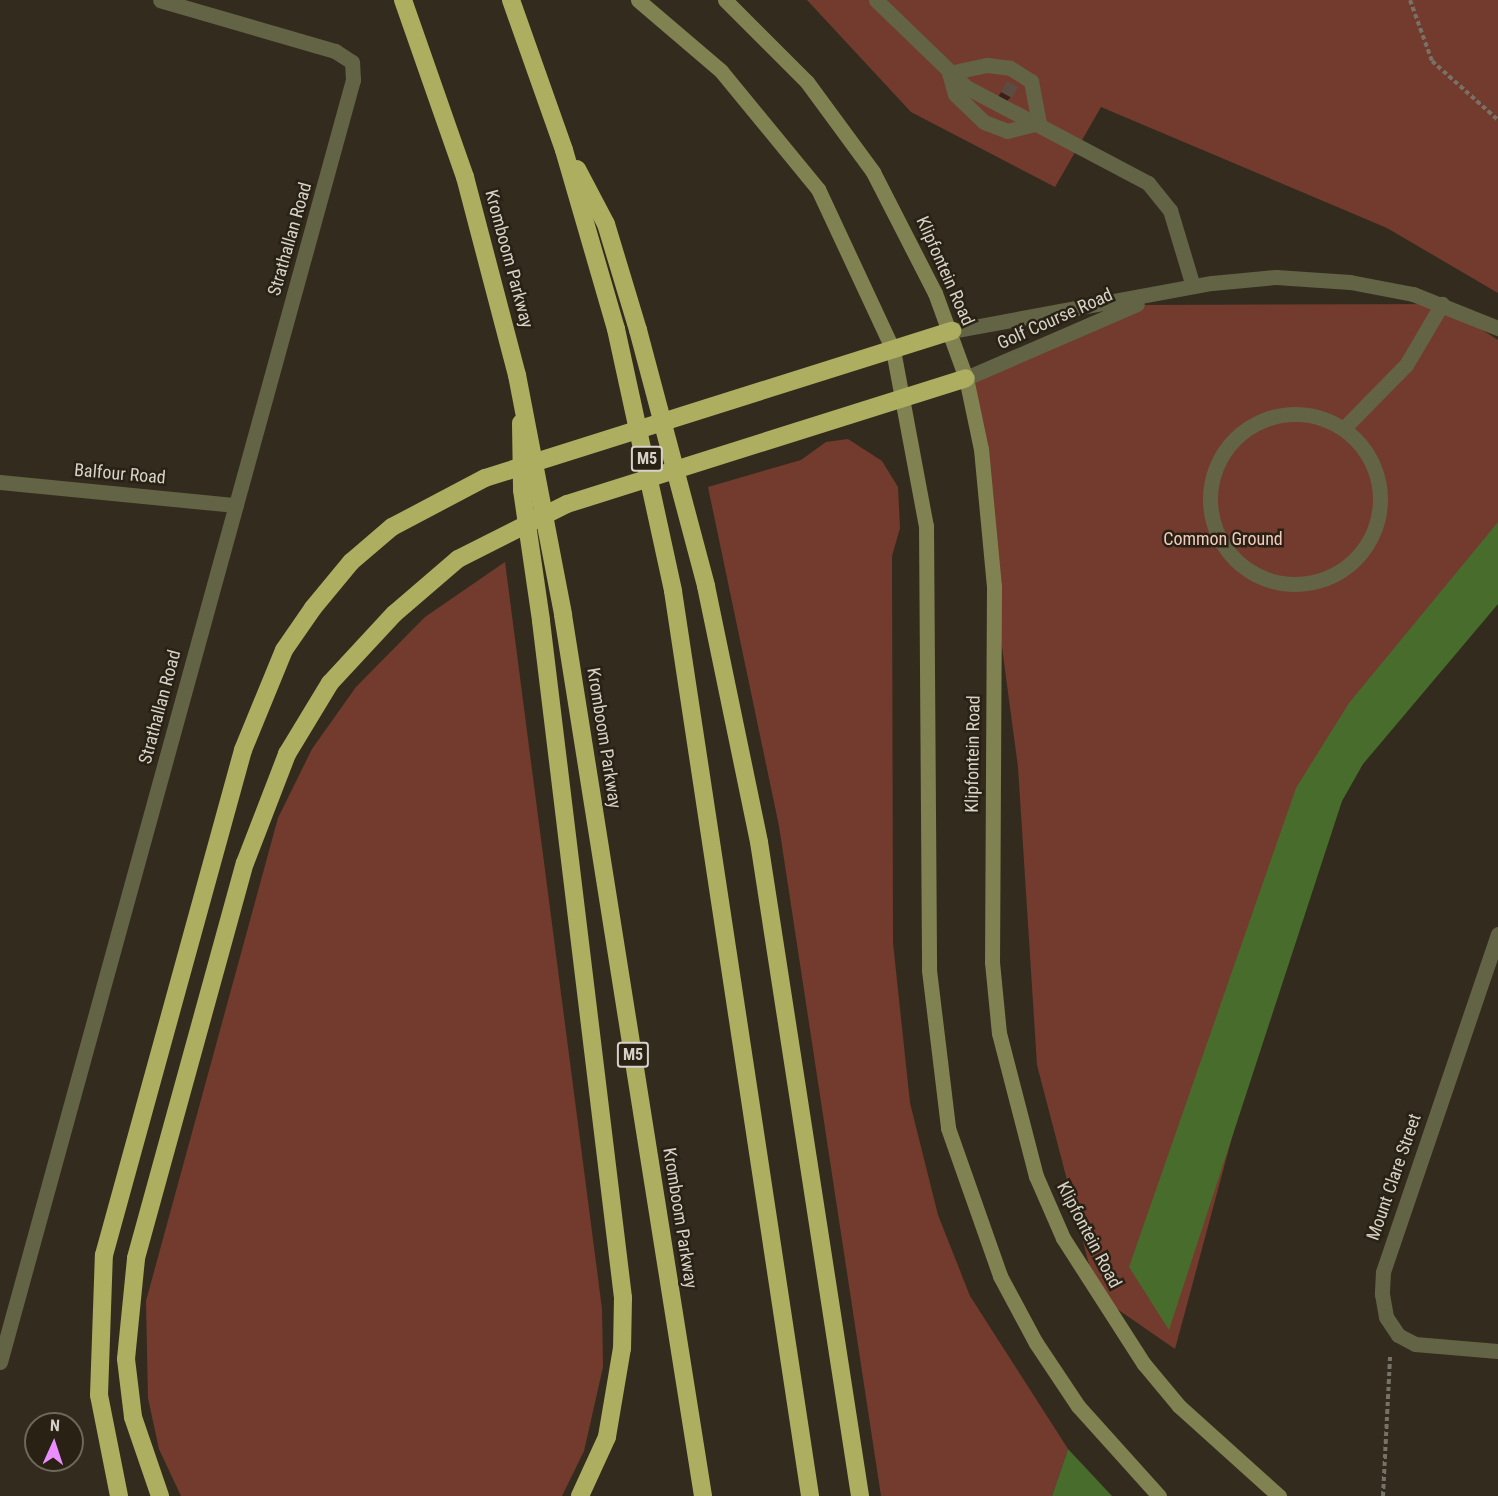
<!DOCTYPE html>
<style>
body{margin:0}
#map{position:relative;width:1498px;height:1496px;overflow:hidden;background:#332c1e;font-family:"Roboto Condensed",sans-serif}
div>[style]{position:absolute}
.green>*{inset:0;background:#733b2d}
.water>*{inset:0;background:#476c2c}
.shadow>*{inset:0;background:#0007}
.building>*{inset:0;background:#5a4c41}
.path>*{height:4px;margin-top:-2px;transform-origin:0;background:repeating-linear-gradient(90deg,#777266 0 4.5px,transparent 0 7.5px)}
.lane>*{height:15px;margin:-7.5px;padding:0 7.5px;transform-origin:7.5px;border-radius:7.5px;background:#636445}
.lane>.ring{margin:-7.5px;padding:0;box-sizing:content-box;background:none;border:15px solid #636445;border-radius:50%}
.street>*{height:15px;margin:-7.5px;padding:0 7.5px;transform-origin:7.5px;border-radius:7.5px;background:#636445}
.secondary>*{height:15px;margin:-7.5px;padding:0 7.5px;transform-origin:7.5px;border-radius:7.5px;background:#818251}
.highway>*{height:18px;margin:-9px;padding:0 9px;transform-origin:9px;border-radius:9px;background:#aeae60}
.highway-bridge>*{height:18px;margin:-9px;padding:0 9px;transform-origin:9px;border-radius:9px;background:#aeae60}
span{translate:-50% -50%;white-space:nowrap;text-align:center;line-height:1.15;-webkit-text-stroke:5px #292214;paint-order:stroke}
.shield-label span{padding:2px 4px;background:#292214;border:2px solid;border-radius:4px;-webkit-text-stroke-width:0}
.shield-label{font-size:16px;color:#d6d2c9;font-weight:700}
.street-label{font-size:18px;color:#d6d2c9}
.park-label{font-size:18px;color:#f5c9bd}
.north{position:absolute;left:24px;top:1412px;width:60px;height:60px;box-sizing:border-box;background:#292214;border:2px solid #6e685c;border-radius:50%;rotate:3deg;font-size:16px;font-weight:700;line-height:24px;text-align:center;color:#d6d2c9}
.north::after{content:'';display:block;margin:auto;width:21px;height:27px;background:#ea8dfd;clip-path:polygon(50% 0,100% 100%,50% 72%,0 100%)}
</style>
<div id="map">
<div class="green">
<div style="clip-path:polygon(807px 0,1498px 0,1498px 293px,1387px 228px,1101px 107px,1055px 187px,911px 112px)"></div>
<div style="clip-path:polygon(1442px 304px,1498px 340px,1498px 573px,1329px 777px,1175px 1349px,1097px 1295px,1037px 1065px,1018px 767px,966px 378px,1136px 305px)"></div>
<div style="clip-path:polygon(848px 439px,882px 461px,898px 487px,900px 528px,892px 556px,893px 943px,910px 1103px,938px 1215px,970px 1296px,1068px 1449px,1052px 1496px,881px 1496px,779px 826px,708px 487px,801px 460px,826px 442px)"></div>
<div style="clip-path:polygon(505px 562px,602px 1309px,603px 1367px,584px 1451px,562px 1496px,181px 1496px,159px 1449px,148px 1398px,146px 1301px,278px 818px,312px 749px,356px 687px,425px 617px)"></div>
</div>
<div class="water">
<div style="clip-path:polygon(1498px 522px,1498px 604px,1363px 764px,1342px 801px,1169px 1330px,1129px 1267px,1296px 788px,1349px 703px)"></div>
<div style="clip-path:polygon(1068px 1449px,1112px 1496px,1052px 1496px)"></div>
</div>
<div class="shadow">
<div style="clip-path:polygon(1007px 83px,1011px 97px,1007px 101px,998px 97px)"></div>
</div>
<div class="building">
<div style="clip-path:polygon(1007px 81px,1018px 87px,1012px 98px,1001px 92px)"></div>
</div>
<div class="path">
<div style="left:1410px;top:0;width:65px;rotate:70.2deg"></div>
<div style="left:1432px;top:61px;width:89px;rotate:41.8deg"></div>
<div style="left:1383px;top:1496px;width:140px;rotate:-87.1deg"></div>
</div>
<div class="lane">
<div style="left:876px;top:0;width:125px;rotate:44deg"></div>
<div style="left:966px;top:87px;width:206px;rotate:27.8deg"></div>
<div style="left:1148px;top:183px;width:35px;rotate:51deg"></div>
<div style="left:1170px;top:210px;width:79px;rotate:73.2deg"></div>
<div style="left:949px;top:73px;width:39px;rotate:-12deg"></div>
<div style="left:987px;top:65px;width:23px;rotate:7deg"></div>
<div style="left:1010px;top:68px;width:25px;rotate:32deg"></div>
<div style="left:1031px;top:81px;width:43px;rotate:79.2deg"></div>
<div style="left:949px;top:73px;width:22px;rotate:74deg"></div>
<div style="left:955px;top:94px;width:40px;rotate:44deg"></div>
<div style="left:984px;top:122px;width:25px;rotate:21deg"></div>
<div style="left:1007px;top:131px;width:33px;rotate:-14deg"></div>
<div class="ring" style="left:1210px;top:414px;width:155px;height:155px"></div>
<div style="left:1343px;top:429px;width:90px;rotate:-45.5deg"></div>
<div style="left:1406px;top:365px;width:71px;rotate:-59.5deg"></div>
</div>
<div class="street">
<div style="left:952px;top:331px;width:264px;rotate:-10.5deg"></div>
<div style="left:1212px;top:283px;width:64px;rotate:-5.4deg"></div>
<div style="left:1276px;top:277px;width:74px;rotate:3.9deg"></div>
<div style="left:1350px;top:282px;width:64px;rotate:10.8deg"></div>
<div style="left:1413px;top:294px;width:92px;rotate:21.8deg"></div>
<div style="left:966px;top:378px;width:186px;rotate:-23.4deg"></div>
<div style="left:0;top:482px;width:237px;rotate:5.6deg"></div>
<div style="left:1498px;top:934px;width:357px;rotate:108.8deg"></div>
<div style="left:1383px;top:1272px;width:22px;rotate:93deg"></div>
<div style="left:1382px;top:1294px;width:23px;rotate:80deg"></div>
<div style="left:1386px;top:1317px;width:22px;rotate:56deg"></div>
<div style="left:1398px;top:1335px;width:19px;rotate:28deg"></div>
<div style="left:1415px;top:1344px;width:83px;rotate:4.8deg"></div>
<div style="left:0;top:1362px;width:1330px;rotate:-74.61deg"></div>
<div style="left:353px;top:80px;width:18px;rotate:-93deg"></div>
<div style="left:352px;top:62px;width:20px;rotate:-147deg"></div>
<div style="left:335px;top:51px;width:182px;rotate:-163.8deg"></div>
</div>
<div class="secondary">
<div style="left:638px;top:0;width:109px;rotate:40.5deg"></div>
<div style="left:721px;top:71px;width:153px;rotate:50.6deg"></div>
<div style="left:818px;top:189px;width:178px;rotate:65deg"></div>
<div style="left:893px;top:350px;width:179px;rotate:79.4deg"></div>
<div style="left:926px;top:526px;width:444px;rotate:89.6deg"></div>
<div style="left:929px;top:970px;width:159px;rotate:83.1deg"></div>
<div style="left:948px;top:1128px;width:157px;rotate:70.6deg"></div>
<div style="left:1000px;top:1276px;width:76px;rotate:61.8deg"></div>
<div style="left:1036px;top:1343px;width:76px;rotate:56.3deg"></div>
<div style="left:1078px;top:1406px;width:121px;rotate:48deg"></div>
<div style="left:725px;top:0;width:116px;rotate:45deg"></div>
<div style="left:807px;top:82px;width:112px;rotate:53.7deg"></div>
<div style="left:873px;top:172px;width:136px;rotate:62.9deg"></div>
<div style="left:935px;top:293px;width:90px;rotate:70deg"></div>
<div style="left:966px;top:378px;width:73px;rotate:78.1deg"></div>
<div style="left:981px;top:449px;width:138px;rotate:84.6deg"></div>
<div style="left:994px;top:586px;width:376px;rotate:90.3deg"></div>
<div style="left:992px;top:962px;width:71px;rotate:84.4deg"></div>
<div style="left:999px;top:1033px;width:148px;rotate:75.5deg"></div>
<div style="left:1036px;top:1176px;width:68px;rotate:66.5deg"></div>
<div style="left:1063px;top:1238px;width:150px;rotate:57.3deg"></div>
<div style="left:1144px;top:1364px;width:55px;rotate:50.2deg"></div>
<div style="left:1179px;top:1406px;width:135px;rotate:42deg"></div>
</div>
<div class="highway">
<div style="left:403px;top:0;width:188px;rotate:70.7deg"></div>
<div style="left:465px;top:177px;width:205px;rotate:75.3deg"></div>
<div style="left:511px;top:0;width:159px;rotate:70.5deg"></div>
<div style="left:564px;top:150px;width:186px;rotate:73.8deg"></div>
<div style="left:577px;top:169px;width:62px;rotate:62.2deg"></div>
<div style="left:606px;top:224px;width:111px;rotate:73.2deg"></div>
<div style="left:706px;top:586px;width:261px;rotate:78.3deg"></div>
<div style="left:759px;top:842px;width:662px;rotate:81.22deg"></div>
<div style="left:673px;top:591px;width:915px;rotate:81.39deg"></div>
<div style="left:563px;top:615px;width:892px;rotate:80.97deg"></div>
<div style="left:541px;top:621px;width:682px;rotate:83.09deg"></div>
<div style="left:623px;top:1298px;width:50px;rotate:91.1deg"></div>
<div style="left:622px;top:1348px;width:90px;rotate:99.6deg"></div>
<div style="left:607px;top:1437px;width:65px;rotate:114.6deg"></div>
<div style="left:119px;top:1496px;width:103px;rotate:-101.2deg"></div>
<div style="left:99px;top:1395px;width:140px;rotate:-88deg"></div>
<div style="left:104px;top:1255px;width:524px;rotate:-74.61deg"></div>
<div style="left:243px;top:750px;width:108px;rotate:-67.7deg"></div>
<div style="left:284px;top:650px;width:51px;rotate:-55.4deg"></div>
<div style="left:313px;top:608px;width:60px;rotate:-50.4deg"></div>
<div style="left:351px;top:562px;width:54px;rotate:-40.5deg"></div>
<div style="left:392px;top:527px;width:105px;rotate:-27.8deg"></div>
<div style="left:485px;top:478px;width:490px;rotate:-17.5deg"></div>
<div style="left:160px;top:1496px;width:83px;rotate:-108.9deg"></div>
<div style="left:133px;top:1417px;width:58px;rotate:-96.9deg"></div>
<div style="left:126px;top:1359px;width:101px;rotate:-84.3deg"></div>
<div style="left:136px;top:1258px;width:410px;rotate:-74.6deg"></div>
<div style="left:245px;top:863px;width:117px;rotate:-68.9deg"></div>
<div style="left:287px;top:754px;width:83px;rotate:-58.8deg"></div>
<div style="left:330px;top:683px;width:94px;rotate:-47.2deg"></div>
<div style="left:394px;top:614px;width:84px;rotate:-40.7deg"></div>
<div style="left:458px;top:559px;width:122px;rotate:-26.8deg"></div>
<div style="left:567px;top:504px;width:418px;rotate:-17.5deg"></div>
</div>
<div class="highway-bridge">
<div style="left:616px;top:329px;width:268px;rotate:77.7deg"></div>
<div style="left:638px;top:330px;width:265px;rotate:75.1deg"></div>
<div style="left:517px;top:375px;width:244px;rotate:79.1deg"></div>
<div style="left:521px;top:423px;width:67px;rotate:89.1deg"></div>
<div style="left:522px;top:490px;width:132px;rotate:81.7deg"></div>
</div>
<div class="shield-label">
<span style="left:647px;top:459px">M5</span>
<span style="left:633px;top:1055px">M5</span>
</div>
<div class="street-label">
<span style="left:290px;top:239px;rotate:-74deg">Strathallan Road</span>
<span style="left:509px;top:259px;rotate:75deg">Kromboom Parkway</span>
<span style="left:945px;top:271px;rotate:66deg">Klipfontein Road</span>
<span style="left:1055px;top:319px;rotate:-24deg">Golf Course Road</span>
<span style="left:120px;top:474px;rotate:5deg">Balfour Road</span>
<span style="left:160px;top:707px;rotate:-75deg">Strathallan Road</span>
<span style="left:604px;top:738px;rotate:81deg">Kromboom Parkway</span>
<span style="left:973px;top:754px;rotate:-89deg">Klipfontein Road</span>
<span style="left:1394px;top:1177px;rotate:-71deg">Mount Clare Street</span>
<span style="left:680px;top:1218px;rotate:81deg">Kromboom Parkway</span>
<span style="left:1089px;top:1235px;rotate:62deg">Klipfontein Road</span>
</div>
<div class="park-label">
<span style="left:1223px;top:539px">Common Ground</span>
</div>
<div class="north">N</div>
</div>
